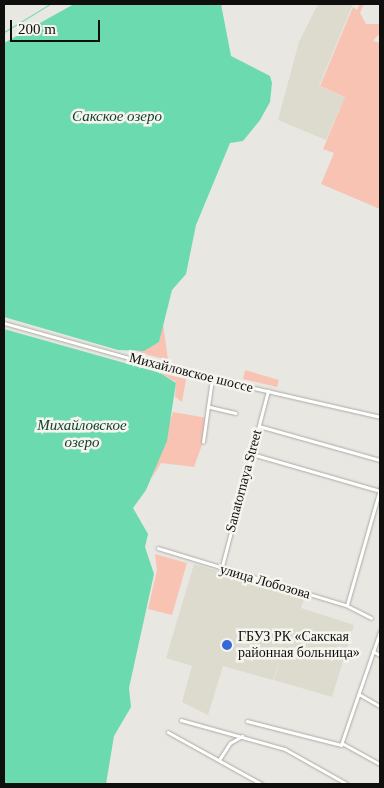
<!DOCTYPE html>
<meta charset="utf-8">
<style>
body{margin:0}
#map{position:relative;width:384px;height:788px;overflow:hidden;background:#e8e7e1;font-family:Georgia,serif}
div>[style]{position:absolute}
.built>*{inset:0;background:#dddbce}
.green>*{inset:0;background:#f9c3b4}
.water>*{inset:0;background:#6cdaaf}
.stream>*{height:1px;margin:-0.5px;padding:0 0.5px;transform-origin:0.5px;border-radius:0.5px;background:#6cdaaf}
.roads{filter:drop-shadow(0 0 1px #acaba5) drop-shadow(0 0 1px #acaba5)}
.street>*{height:2.5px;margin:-1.25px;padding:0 1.25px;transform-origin:1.25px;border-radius:1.25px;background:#fff}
.secondary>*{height:3px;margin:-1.5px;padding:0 1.5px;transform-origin:1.5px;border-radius:1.5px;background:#fff}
.dots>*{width:14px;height:14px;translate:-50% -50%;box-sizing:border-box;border:2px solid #f5f4ee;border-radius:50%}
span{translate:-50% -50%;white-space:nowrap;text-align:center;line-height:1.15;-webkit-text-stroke:5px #f5f4ee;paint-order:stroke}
.street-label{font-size:14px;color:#0f0f0d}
.poi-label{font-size:14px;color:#0f0f0d}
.left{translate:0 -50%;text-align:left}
.water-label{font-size:15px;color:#0d3e2d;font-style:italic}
.frame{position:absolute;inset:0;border:5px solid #0f0f0d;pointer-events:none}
.scale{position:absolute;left:10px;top:20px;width:90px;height:22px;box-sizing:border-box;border:2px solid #0f0f0d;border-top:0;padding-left:6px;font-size:15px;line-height:18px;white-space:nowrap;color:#0f0f0d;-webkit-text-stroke:4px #f5f4ee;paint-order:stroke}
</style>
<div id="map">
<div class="built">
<div style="clip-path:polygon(318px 4px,353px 4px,319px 86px,345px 97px,326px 140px,278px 120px,299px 42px)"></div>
<div style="clip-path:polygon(194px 564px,305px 596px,301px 608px,354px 625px,332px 697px,274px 680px,280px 659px,273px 680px,223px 666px,208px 715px,182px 702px,192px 666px,166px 658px)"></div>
</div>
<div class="green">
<div style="clip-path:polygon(360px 4px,364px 4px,360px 13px,366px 24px,380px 24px,380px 33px,373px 41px,380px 43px,380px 209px,321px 184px,334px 153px,323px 149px,345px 97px,320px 86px,353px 7px,357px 10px)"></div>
<div style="clip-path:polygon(163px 323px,168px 360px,137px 352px,159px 342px)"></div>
<div style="clip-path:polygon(245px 370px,279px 380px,277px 387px,243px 379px)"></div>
<div style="clip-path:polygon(160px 373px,186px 379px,182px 402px,175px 397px,176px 382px)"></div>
<div style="clip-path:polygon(173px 412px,207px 418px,203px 442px,194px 467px,161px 463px,152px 478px)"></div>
<div style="clip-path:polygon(155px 554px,187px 563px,172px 615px,148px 609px,157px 570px)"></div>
</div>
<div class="water">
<div style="clip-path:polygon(74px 4px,221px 4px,231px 56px,270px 76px,272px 83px,270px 102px,260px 120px,243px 141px,230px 143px,196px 225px,186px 274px,172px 290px,159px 342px,144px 351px,118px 350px,4px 317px,4px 43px)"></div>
<div style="clip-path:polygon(4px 329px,160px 373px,176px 383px,167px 441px,146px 490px,133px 508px,148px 534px,145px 547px,154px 574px,129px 688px,131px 707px,114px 736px,106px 784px,4px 784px)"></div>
</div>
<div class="stream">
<div style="left:4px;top:32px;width:54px;rotate:-31.3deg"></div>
</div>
<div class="roads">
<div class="street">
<div style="left:210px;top:407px;width:26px;rotate:13deg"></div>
<div style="left:259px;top:426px;width:126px;rotate:15.7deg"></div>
<div style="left:203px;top:442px;width:64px;rotate:-81.9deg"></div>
<div style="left:252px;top:454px;width:133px;rotate:16.1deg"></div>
<div style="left:158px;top:548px;width:196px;rotate:16.9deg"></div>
<div style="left:346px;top:605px;width:28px;rotate:27deg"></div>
<div style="left:221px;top:570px;width:185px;rotate:-75.3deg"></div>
<div style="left:347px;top:605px;width:121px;rotate:-74.1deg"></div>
<div style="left:373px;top:651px;width:8px;rotate:30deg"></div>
<div style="left:359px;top:694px;width:24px;rotate:30deg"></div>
<div style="left:181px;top:720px;width:108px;rotate:15.6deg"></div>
<div style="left:285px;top:749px;width:71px;rotate:29.4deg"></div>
<div style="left:247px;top:721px;width:97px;rotate:14.3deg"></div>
<div style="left:341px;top:745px;width:120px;rotate:-71deg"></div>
<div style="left:168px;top:732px;width:107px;rotate:29deg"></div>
<div style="left:342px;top:743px;width:43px;rotate:28.9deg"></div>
<div style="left:219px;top:760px;width:20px;rotate:-57deg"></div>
<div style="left:230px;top:743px;width:14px;rotate:-30deg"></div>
</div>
<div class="secondary">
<div style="left:4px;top:323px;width:160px;rotate:15.6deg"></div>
<div style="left:158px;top:366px;width:228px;rotate:12.9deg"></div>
</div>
</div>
<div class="dots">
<div style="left:227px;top:645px;background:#3469d8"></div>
</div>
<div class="street-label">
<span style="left:191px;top:373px;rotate:14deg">Михайловское шоссе</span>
<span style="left:244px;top:481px;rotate:-75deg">Sanatornaya Street</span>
<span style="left:265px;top:582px;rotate:16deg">улица Лобозова</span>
</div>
<div class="poi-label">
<span class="left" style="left:238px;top:645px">ГБУЗ РК «Сакская<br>районная больница»</span>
</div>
<div class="water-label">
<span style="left:117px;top:117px">Сакское озеро</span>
<span style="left:82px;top:434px">Михайловское<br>озеро</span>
</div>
<div class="frame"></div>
<div class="scale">200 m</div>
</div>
